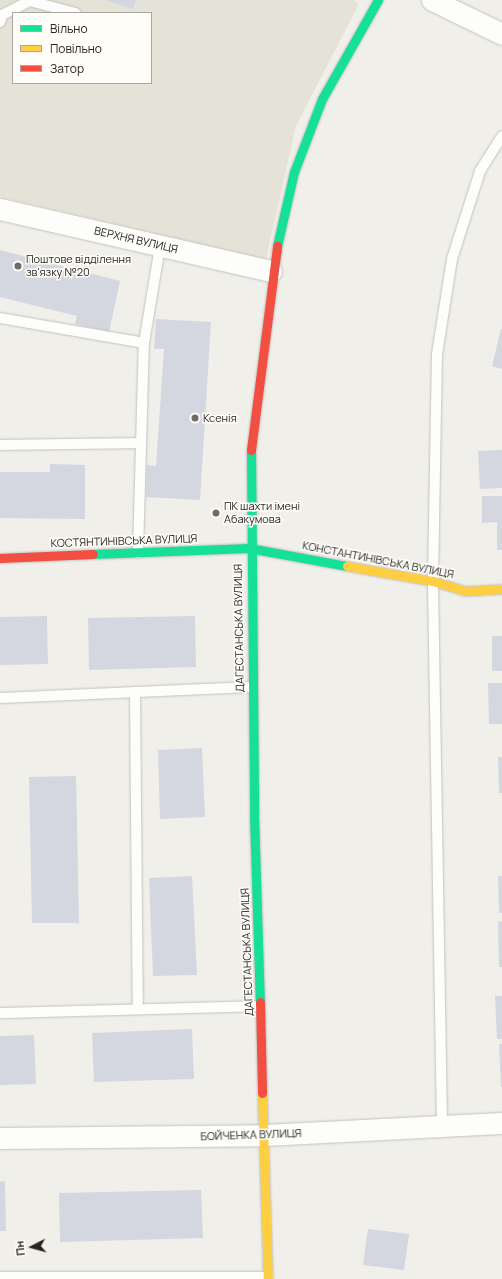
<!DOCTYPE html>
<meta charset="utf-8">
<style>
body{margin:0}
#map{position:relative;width:502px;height:1279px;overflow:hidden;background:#f0efea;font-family:Manrope,sans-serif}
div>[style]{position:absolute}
.built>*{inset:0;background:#e5e3d7}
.building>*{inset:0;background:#d4d7e0}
.roads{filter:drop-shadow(0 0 1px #c3c2bf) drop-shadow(0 0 1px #c3c2bf)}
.lane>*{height:10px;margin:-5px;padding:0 5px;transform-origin:5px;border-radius:5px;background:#fdfdfc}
.street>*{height:21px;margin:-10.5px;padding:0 10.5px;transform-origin:10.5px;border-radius:10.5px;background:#fdfdfc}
.fast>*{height:9px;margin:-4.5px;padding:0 4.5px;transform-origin:4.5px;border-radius:4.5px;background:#16e098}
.slow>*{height:9px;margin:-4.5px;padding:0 4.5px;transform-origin:4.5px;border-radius:4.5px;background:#ffcf43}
.jam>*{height:9px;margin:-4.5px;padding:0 4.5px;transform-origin:4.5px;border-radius:4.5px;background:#f24e42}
.dots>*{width:11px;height:11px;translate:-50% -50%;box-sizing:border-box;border:2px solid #fffdf8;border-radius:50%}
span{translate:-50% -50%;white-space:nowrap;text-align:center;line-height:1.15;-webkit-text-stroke:3px #fffdf8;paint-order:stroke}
.street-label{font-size:11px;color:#262522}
.poi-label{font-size:11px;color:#262522}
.left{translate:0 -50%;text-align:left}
.legend{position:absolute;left:12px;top:12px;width:140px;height:72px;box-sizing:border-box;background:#fffdf8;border:1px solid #a8a7a2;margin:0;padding:5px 7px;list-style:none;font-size:12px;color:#262522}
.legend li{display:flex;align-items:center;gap:8px;height:20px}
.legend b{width:20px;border:1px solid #a8a7a2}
.north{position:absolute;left:12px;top:1227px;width:40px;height:40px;-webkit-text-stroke:3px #fffdf8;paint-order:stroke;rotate:264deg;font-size:11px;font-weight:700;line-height:16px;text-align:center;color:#262522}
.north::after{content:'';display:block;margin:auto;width:14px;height:18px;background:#262522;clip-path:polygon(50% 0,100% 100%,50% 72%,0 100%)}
</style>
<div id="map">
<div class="built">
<div style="clip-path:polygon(evenodd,0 0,353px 0,359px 4px,296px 126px,266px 259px,0 197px,0 0,13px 13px,151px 13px,151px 83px,13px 83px,13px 13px)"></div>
</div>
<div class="building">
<div style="clip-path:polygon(105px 0,136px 0,133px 9px)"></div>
<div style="clip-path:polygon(0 250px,120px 281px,109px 332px,75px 324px,77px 316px,0 297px)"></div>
<div style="clip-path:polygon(156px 319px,211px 322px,200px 500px,146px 497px,147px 465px,156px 466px,164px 349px,154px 349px)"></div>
<div style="clip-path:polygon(501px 329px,502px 329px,502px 369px,492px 366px)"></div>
<div style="clip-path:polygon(502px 450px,502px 488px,480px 489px,478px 451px)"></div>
<div style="clip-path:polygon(50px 464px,85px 465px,85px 519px,0 518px,0 472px,50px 472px)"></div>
<div style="clip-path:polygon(482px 496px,502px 496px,502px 550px,497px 550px,497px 522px,482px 523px)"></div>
<div style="clip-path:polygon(47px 616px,48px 664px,0 665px,0 617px)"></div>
<div style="clip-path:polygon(195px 616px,196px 667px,89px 670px,88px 618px)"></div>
<div style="clip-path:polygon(492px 636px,502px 636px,502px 671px,492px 671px)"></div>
<div style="clip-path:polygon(488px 683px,502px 683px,502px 724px,489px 724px)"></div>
<div style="clip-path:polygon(202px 748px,205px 817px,160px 819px,158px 750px)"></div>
<div style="clip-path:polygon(498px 757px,502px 757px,502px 793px,499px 793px)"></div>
<div style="clip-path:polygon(76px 776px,79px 923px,32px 923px,29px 777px)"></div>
<div style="clip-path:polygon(192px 876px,197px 975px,153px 976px,149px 878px)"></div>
<div style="clip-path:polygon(498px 876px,502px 876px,502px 913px,499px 913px)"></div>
<div style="clip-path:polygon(502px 921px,502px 967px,499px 967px,498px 922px)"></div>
<div style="clip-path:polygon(495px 996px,502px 996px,502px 1039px,497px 1039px)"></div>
<div style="clip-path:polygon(192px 1029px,194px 1079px,94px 1082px,92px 1033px)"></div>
<div style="clip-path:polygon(34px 1035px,36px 1084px,0 1085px,0 1036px)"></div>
<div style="clip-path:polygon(499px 1044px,502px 1044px,502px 1087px,501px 1087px)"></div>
<div style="clip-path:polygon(5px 1181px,6px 1231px,0 1231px,0 1182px)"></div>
<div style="clip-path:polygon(201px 1190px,203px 1238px,60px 1242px,59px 1193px)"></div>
<div style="clip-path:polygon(368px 1229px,409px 1234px,404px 1270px,363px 1265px)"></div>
</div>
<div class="roads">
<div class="lane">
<div style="left:0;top:22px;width:7px;rotate:-74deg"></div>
<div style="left:2px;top:15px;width:31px;rotate:-27deg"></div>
<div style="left:30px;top:1px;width:47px;rotate:14.9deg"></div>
<div style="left:0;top:318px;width:146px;rotate:9.8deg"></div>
<div style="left:0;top:445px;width:141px;rotate:-0.8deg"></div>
<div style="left:138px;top:553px;width:210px;rotate:-88.4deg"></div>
<div style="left:144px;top:343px;width:98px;rotate:-80.6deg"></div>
<div style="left:135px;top:692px;width:317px;rotate:89.5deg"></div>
<div style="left:0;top:698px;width:252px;rotate:-2.5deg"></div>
<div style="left:0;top:1013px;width:260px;rotate:-1.5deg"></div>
<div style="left:442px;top:1126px;width:545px;rotate:-90.95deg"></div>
<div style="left:433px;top:581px;width:227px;rotate:-89deg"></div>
<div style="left:437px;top:354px;width:96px;rotate:-81deg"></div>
<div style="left:452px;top:259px;width:92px;rotate:-72.3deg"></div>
<div style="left:480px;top:171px;width:41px;rotate:-57.8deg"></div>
<div style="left:0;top:1277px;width:268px"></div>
</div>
<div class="street">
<div style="left:432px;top:0;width:78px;rotate:25.9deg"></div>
<div style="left:0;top:209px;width:278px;rotate:12.9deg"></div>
<div style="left:0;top:1138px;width:265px;rotate:-0.6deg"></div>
<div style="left:265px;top:1135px;width:237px;rotate:-2.9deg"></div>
</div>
<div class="fast">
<div style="left:277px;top:246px;width:76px;rotate:-77.1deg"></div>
<div style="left:294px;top:172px;width:78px;rotate:-69deg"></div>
<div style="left:322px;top:99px;width:114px;rotate:-60.5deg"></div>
<div style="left:251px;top:450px;width:365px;rotate:89.5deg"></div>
<div style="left:254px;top:815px;width:187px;rotate:88.2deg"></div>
<div style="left:93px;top:554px;width:156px;rotate:-2.2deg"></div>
<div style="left:249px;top:548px;width:100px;rotate:10.4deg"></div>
</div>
<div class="slow">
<div style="left:347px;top:566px;width:87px;rotate:9.9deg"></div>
<div style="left:433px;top:581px;width:34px;rotate:17deg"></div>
<div style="left:465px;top:591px;width:37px;rotate:-3deg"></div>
<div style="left:262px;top:1093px;width:186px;rotate:88.2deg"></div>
</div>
<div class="jam">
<div style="left:251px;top:450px;width:206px;rotate:-82.7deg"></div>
<div style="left:0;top:558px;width:93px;rotate:-2.5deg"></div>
<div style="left:260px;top:1002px;width:91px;rotate:88.7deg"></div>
</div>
</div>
<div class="dots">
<div style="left:18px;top:266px;background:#6d6c68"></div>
<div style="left:195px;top:418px;background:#6d6c68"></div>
<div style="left:216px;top:513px;background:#6d6c68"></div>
</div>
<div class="street-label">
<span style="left:136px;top:240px;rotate:13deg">ВЕРХНЯ ВУЛИЦЯ</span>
<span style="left:124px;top:541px;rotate:-2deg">КОСТЯНТИНІВСЬКА ВУЛИЦЯ</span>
<span style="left:378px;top:560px;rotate:11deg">КОНСТАНТИНІВСЬКА ВУЛИЦЯ</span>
<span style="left:239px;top:628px;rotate:-91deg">ДАГЕСТАНСЬКА ВУЛИЦЯ</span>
<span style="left:247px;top:952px;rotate:-92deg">ДАГЕСТАНСЬКА ВУЛИЦЯ</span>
<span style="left:251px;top:1135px;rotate:-2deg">БОЙЧЕНКА ВУЛИЦЯ</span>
</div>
<div class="poi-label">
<span class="left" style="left:26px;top:266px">Поштове відділення<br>зв'язку №20</span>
<span class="left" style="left:203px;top:418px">Ксенія</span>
<span class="left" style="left:224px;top:513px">ПК шахти імені<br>Абакумова</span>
</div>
<ul class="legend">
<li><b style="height:5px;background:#16e098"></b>Вільно</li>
<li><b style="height:5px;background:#ffcf43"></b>Повільно</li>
<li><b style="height:5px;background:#f24e42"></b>Затор</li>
</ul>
<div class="north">Пн</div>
</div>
